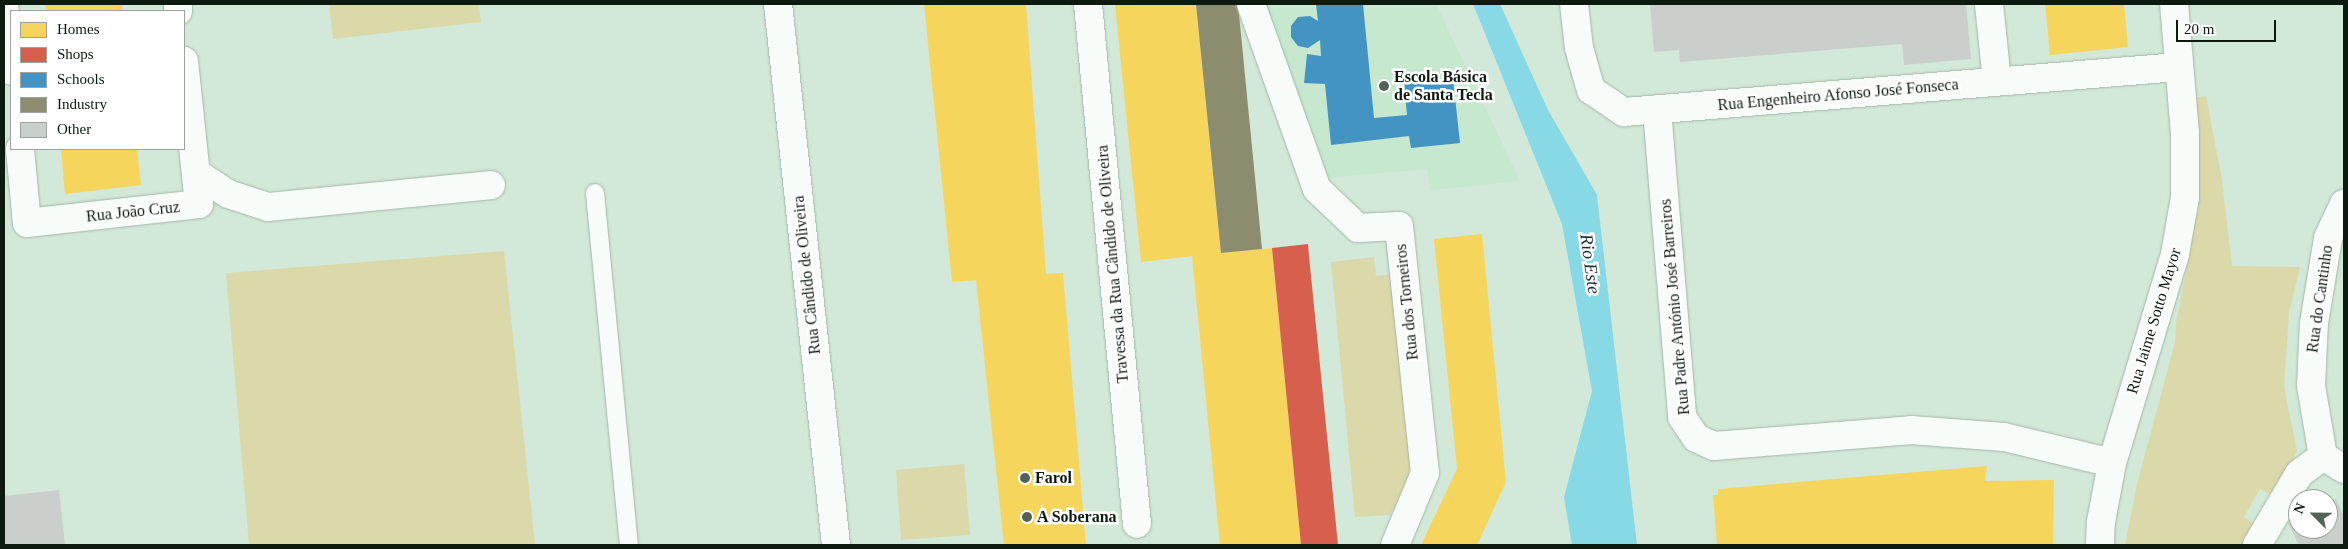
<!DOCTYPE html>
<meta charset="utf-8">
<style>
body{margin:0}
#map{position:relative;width:2348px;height:549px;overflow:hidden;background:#d2e8d8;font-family:"Times New Roman",serif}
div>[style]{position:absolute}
.built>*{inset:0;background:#c5e8cf}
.green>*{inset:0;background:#dbd9a9}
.water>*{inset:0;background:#87d9e5}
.homes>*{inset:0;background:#f6d55c}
.shops>*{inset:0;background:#d6604d}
.schools>*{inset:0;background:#4393c3}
.industry>*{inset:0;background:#8c8c6e}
.building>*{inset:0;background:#cbcfcc}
.roads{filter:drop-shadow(0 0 1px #a5b6aa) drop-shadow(0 0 1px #a5b6aa)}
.service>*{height:18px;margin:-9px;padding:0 9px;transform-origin:9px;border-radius:9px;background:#f8fcf9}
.minor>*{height:28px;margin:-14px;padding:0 14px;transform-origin:14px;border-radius:14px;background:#f8fcf9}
.tertiary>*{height:28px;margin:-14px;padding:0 14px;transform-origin:14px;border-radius:14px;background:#f8fcf9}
.dots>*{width:14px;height:14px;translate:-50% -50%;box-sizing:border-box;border:2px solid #fff;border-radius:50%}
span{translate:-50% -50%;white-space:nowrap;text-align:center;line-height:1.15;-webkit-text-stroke:5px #fff;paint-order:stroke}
.poi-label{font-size:16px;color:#0c1a10;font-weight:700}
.left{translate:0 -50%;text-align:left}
.street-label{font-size:16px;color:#0c1a10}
.water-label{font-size:18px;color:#1b2f33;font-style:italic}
.frame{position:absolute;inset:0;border:5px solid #0c1a10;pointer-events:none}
.legend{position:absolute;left:10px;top:10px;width:175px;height:140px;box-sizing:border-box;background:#fff;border:1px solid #9ea39f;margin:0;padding:6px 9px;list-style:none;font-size:15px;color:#0c1a10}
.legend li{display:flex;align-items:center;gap:10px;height:25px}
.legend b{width:25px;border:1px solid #9ea39f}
.north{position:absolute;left:2288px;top:489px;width:50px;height:50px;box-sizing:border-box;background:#fff;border:1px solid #9ea39f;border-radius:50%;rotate:293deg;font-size:14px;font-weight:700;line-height:20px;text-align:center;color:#0c1a10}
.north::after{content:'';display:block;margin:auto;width:18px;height:22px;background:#516256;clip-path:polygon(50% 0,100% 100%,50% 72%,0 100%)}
.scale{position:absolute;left:2176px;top:20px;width:100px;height:22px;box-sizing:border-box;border:2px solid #0c1a10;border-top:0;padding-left:6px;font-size:15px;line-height:18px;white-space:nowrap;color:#0c1a10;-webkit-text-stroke:4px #fff;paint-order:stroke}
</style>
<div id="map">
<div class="built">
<div style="clip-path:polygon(1263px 4px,1436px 4px,1520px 181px,1430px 190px,1427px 169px,1324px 178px)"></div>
</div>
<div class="green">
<div style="clip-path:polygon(329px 4px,479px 4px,481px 22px,333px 39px)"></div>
<div style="clip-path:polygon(2206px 96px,2222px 180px,2232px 266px,2300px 267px,2289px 313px,2284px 387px,2297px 451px,2273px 496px,2260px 489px,2244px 517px,2256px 525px,2244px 545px,2125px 545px,2137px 484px,2175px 342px,2176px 323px,2199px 205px,2193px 98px)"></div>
<div style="clip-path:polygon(504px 251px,535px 545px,249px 545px,226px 273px)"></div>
<div style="clip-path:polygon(1374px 257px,1376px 276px,1394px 274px,1413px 469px,1390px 515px,1355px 517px,1331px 262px)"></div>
<div style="clip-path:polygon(964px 464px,970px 535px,901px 540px,896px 470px)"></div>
</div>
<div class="water">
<div style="clip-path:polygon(1473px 4px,1500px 4px,1548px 110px,1597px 195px,1637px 545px,1572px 545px,1564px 497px,1592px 391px,1562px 224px)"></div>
</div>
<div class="homes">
<div style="clip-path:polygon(45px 4px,122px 4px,123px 11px,46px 11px)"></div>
<div style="clip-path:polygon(924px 4px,1026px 4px,1046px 274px,1063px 273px,1086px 545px,1004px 545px,976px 280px,952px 282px)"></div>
<div style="clip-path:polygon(1115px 4px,1196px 4px,1221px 253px,1272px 248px,1301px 545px,1220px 545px,1192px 256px,1141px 262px)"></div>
<div style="clip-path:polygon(2045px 4px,2124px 4px,2128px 47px,2050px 55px)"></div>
<div style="clip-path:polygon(61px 149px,137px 149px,141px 185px,65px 194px)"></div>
<div style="clip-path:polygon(1482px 234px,1506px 482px,1477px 545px,1421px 545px,1457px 469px,1434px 239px)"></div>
<div style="clip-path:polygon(1987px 466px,1985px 481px,2054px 480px,2053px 545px,1717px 545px,1713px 495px,1718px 495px,1718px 489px)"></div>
</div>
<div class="shops">
<div style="clip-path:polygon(1308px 244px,1309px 256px,1338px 545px,1301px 545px,1272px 248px)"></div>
</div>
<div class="schools">
<div style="clip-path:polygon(1316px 4px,1363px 4px,1374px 118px,1407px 115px,1404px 83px,1453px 78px,1460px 143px,1411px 148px,1409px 136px,1331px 145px,1325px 84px,1304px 83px,1307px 54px,1321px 56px,1320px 40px,1308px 48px,1298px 46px,1291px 37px,1291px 26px,1298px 17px,1310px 16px,1318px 21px)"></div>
</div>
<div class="industry">
<div style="clip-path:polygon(1196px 4px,1238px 4px,1262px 249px,1221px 253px)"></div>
</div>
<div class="building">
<div style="clip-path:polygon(1650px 4px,1966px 4px,1971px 59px,1904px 65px,1902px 44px,1680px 62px,1679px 50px,1654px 52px)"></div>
<div style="clip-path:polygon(59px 490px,65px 545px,4px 545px,4px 496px)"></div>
<div style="clip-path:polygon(2336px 499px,2344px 517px,2344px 545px,2299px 545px,2288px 523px,2298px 518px,2298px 529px,2328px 529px,2328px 503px)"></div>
</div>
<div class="roads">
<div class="service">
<div style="left:595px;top:193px;width:354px;rotate:84.5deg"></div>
</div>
<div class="minor">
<div style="left:4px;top:4px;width:67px;rotate:84deg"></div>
<div style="left:178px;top:4px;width:7px;rotate:90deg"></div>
<div style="left:778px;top:4px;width:544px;rotate:83.88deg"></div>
<div style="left:1088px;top:4px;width:522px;rotate:84.62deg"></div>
<div style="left:1251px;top:4px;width:196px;rotate:70.4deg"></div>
<div style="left:1317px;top:189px;width:57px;rotate:43.6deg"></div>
<div style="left:1358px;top:228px;width:41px;rotate:-2.8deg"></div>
<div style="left:1399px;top:226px;width:248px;rotate:84deg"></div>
<div style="left:1425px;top:473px;width:78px;rotate:112.6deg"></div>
<div style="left:1574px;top:4px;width:44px;rotate:83.5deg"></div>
<div style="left:1579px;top:48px;width:44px;rotate:74.1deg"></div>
<div style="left:1591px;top:90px;width:40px;rotate:34deg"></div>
<div style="left:1624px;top:112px;width:557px;rotate:-4.64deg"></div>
<div style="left:1989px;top:4px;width:78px;rotate:84.1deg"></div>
<div style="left:1657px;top:110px;width:308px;rotate:85.3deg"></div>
<div style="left:1682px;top:417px;width:25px;rotate:56deg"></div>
<div style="left:1696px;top:438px;width:20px;rotate:24deg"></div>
<div style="left:1714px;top:446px;width:198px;rotate:-4.6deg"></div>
<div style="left:1911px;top:430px;width:93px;rotate:4.3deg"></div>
<div style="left:2004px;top:437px;width:111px;rotate:13.5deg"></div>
<div style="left:20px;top:149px;width:74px;rotate:84.6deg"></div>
<div style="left:27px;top:223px;width:173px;rotate:-6.3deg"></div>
<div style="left:199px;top:204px;width:144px;rotate:-96deg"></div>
<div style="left:196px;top:173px;width:38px;rotate:33deg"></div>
<div style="left:228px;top:194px;width:42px;rotate:18deg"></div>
<div style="left:268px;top:207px;width:224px;rotate:-5.6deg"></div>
<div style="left:2323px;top:456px;width:71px;rotate:-99.7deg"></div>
<div style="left:2311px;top:386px;width:63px;rotate:-87.3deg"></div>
<div style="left:2314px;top:323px;width:86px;rotate:-80.6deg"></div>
<div style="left:2328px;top:238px;width:38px;rotate:-65deg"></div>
<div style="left:2257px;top:545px;width:82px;rotate:-59.4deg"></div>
<div style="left:2299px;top:474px;width:30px;rotate:-37deg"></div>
<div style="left:2323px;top:456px;width:25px;rotate:32deg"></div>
</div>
<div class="tertiary">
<div style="left:2100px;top:545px;width:23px;rotate:-88deg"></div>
<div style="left:2101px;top:522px;width:60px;rotate:-79.4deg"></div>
<div style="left:2112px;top:463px;width:218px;rotate:-73.2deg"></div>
<div style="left:2175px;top:254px;width:58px;rotate:-80deg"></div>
<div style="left:2185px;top:197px;width:63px;rotate:-90deg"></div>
<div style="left:2185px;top:134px;width:130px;rotate:-94.8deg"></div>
</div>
</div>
<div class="dots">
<div style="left:1384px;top:86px;background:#516256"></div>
<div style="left:1025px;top:478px;background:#516256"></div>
<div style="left:1027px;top:517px;background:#516256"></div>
</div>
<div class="poi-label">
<span class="left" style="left:1394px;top:86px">Escola Básica<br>de Santa Tecla</span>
<span class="left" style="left:1035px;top:478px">Farol</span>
<span class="left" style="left:1037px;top:517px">A Soberana</span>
</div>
<div class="street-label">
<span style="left:1838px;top:95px;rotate:-5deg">Rua Engenheiro Afonso José Fonseca</span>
<span style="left:133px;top:212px;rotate:-6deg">Rua João Cruz</span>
<span style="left:1113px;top:264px;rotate:-95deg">Travessa da Rua Cândido de Oliveira</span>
<span style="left:807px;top:275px;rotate:-96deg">Rua Cândido de Oliveira</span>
<span style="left:2320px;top:299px;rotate:-82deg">Rua do Cantinho</span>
<span style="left:1407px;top:302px;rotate:-96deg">Rua dos Torneiros</span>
<span style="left:1675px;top:307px;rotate:-95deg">Rua Padre António José Barreiros</span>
<span style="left:2154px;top:321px;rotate:-73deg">Rua Jaime Sotto Mayor</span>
</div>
<div class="water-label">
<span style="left:1590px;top:264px;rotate:82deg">Rio Este</span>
</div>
<div class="frame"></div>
<ul class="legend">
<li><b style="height:14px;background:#f6d55c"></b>Homes</li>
<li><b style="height:14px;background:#d6604d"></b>Shops</li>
<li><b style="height:14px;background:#4393c3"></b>Schools</li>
<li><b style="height:14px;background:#8c8c6e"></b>Industry</li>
<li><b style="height:14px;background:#cbcfcc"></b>Other</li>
</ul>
<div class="north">N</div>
<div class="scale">20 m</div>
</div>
